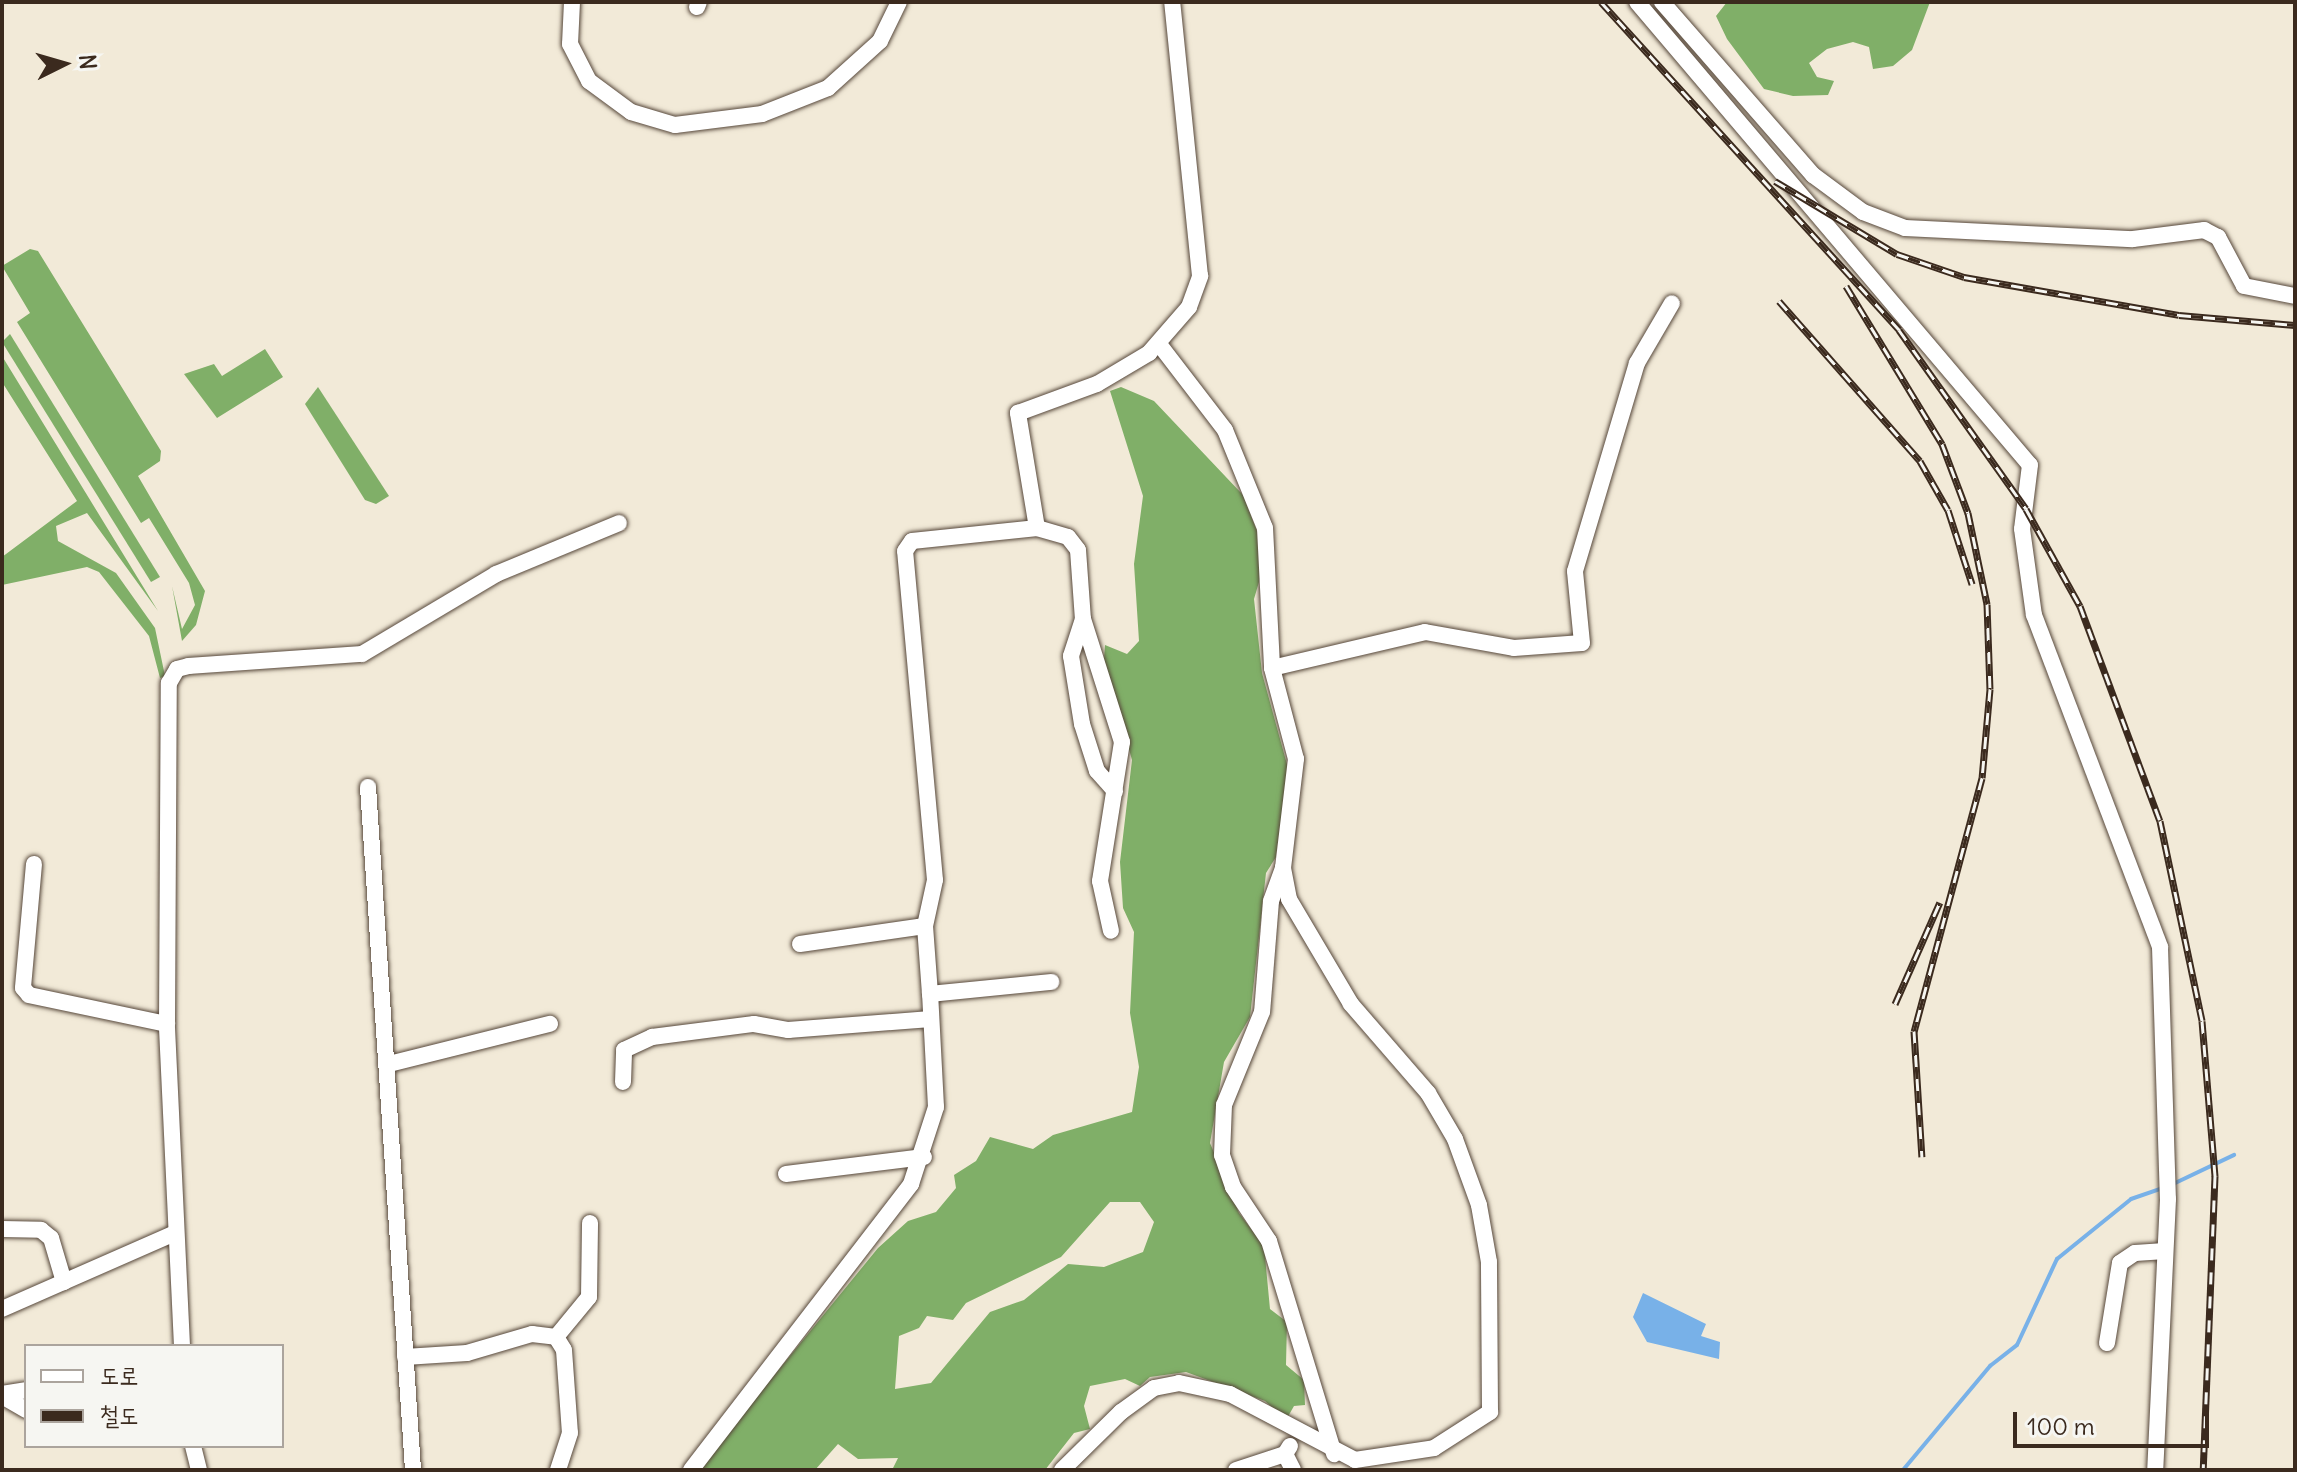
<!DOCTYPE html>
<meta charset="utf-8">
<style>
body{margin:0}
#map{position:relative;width:2297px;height:1472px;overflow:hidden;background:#f2ead8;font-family:Delius,"Poor Story",sans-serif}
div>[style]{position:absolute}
.forest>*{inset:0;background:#80af68}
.water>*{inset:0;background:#78b1e8}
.stream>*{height:4px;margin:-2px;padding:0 2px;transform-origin:2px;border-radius:2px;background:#78b1e8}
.roads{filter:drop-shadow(0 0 2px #56473a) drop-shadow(0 0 2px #56473a)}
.minor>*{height:16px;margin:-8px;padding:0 8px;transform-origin:8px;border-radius:8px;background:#fff}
.rail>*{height:7px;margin-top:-3.5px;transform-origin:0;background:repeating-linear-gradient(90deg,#f6f6f2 0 12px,#3b2a1e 0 24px);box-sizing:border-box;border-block:2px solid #3b2a1e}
span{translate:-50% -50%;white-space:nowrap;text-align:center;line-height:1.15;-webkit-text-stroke:6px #f6f6f2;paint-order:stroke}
.frame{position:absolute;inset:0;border:4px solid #3b2a1e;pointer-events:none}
.legend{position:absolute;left:24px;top:1344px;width:260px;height:104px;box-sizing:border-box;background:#f6f6f2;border:2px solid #aba49d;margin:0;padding:10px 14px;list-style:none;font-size:24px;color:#3b2a1e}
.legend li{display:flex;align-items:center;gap:16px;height:40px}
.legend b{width:40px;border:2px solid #aba49d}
.north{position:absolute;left:24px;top:24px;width:80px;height:80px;-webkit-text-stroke:6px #f6f6f2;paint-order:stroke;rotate:85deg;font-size:22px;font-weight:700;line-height:32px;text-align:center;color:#3b2a1e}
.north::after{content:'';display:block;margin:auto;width:28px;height:36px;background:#3b2a1e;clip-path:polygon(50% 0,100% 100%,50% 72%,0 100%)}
.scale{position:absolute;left:2013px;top:1412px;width:196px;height:36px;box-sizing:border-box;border:4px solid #3b2a1e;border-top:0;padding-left:10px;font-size:24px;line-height:28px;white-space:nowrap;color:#3b2a1e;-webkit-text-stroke:6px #f6f6f2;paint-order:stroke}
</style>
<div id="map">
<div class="forest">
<div style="clip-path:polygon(1727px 2px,1930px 2px,1912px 50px,1893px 66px,1873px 69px,1869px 47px,1853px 42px,1827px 49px,1809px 63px,1817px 77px,1834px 81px,1828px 95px,1793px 96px,1764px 89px,1727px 39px,1716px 16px)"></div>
<div style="clip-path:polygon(30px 249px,38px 251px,161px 451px,160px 461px,138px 476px,205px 591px,196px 625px,182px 641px,172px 586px,182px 629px,195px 605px,189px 583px,149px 518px,141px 523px,17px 322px,30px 313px,2px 266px)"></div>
<div style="clip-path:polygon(10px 334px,160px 577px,151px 582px,2px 342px)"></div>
<div style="clip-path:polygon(265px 349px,283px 377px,217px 418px,184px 374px,214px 364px,222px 376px)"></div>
<div style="clip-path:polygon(2px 356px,158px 611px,87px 513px,56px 526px,58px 541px,116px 573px,155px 628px,165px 676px,160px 678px,149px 636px,99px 572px,87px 567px,2px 585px,2px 557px,77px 501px,2px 382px)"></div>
<div style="clip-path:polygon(318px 387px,389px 496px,376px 504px,365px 500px,305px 404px)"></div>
<div style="clip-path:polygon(evenodd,1121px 387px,1154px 401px,1243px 495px,1260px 539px,1264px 565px,1254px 599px,1262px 673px,1288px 768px,1276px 857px,1266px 873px,1250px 1017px,1224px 1062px,1210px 1143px,1239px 1213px,1264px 1246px,1270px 1309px,1287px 1322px,1286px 1365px,1304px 1380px,1305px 1405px,1294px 1406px,1286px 1420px,1265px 1401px,1186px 1372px,1150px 1377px,1140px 1386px,1125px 1379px,1090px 1386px,1084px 1406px,1090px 1429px,1074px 1433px,1045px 1470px,892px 1470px,898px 1458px,858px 1459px,838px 1444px,815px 1470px,697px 1470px,878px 1248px,908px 1221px,936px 1212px,956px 1188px,954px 1175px,976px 1161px,990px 1137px,1033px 1149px,1053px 1135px,1132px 1112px,1139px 1067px,1130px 1013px,1134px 932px,1123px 908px,1120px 862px,1132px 760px,1104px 659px,1105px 645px,1127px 654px,1139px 641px,1134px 564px,1143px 496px,1110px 391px,1121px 387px,1110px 1202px,1140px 1202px,1154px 1222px,1143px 1252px,1104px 1267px,1068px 1264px,1024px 1300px,990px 1312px,931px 1383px,895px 1389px,899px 1336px,919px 1328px,927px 1316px,953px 1320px,966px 1303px,1061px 1257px,1110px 1202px)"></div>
</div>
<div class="water">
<div style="clip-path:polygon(1643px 1293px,1706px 1324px,1701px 1336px,1720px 1342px,1719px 1359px,1647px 1342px,1633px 1317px)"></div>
</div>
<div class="stream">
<div style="left:2171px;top:1185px;width:70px;rotate:-25.5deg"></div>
<div style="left:1903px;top:1470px;width:136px;rotate:-50.1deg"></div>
<div style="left:1990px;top:1366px;width:34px;rotate:-38deg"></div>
<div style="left:2017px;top:1345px;width:95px;rotate:-65.1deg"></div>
<div style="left:2057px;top:1259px;width:95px;rotate:-39deg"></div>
<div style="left:2131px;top:1199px;width:34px;rotate:-19deg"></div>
</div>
<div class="roads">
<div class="minor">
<div style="left:572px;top:2px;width:42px;rotate:92.7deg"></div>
<div style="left:570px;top:44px;width:42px;rotate:62.8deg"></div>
<div style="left:589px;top:81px;width:52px;rotate:36.4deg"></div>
<div style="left:631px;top:112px;width:46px;rotate:16.5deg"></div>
<div style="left:675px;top:125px;width:88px;rotate:-7.2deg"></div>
<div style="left:762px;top:114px;width:71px;rotate:-21.5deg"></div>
<div style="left:828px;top:88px;width:70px;rotate:-42.1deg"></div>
<div style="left:880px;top:41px;width:43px;rotate:-64deg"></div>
<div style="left:1637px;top:2px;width:607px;rotate:49.68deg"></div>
<div style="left:2030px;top:465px;width:64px;rotate:97.1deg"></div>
<div style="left:2022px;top:529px;width:87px;rotate:82.1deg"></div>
<div style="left:2034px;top:615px;width:355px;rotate:69.2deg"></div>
<div style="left:2160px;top:947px;width:252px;rotate:88.2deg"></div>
<div style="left:2168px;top:1199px;width:271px;rotate:92.7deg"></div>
<div style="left:1662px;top:2px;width:230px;rotate:48.9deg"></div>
<div style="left:1813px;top:175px;width:62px;rotate:36.5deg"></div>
<div style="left:1863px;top:212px;width:45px;rotate:20.9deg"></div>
<div style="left:1905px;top:228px;width:228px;rotate:2.8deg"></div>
<div style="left:2133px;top:239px;width:72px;rotate:-7.2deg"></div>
<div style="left:2204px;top:230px;width:16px;rotate:27deg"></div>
<div style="left:2218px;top:237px;width:55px;rotate:62deg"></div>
<div style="left:2244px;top:286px;width:52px;rotate:11.1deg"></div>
<div style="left:697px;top:7px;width:5px;rotate:-68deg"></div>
<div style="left:1159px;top:344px;width:108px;rotate:52.5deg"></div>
<div style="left:1225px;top:430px;width:106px;rotate:67.8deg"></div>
<div style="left:1265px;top:528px;width:140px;rotate:87.1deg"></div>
<div style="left:1037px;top:528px;width:117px;rotate:-99.4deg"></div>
<div style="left:1018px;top:413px;width:84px;rotate:-20.2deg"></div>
<div style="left:1097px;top:384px;width:61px;rotate:-30.8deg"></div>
<div style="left:1149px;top:353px;width:61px;rotate:-49deg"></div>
<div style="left:1189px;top:307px;width:33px;rotate:-70deg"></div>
<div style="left:1200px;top:276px;width:275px;rotate:-95.8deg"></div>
<div style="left:1083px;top:619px;width:39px;rotate:108deg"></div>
<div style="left:1071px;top:656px;width:69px;rotate:80.8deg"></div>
<div style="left:1082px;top:724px;width:49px;rotate:72.3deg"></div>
<div style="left:1097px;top:771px;width:27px;rotate:48deg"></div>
<div style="left:368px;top:787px;width:684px;rotate:86.23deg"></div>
<div style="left:34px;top:864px;width:124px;rotate:95.1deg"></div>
<div style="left:23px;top:988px;width:9px;rotate:49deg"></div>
<div style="left:29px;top:995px;width:141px;rotate:11.9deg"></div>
<div style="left:1283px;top:868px;width:35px;rotate:110deg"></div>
<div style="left:1271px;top:901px;width:111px;rotate:94.6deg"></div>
<div style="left:1262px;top:1012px;width:100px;rotate:112.2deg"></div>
<div style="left:1224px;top:1105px;width:50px;rotate:92.3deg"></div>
<div style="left:1222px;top:1155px;width:34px;rotate:71deg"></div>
<div style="left:1233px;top:1187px;width:65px;rotate:56.3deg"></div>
<div style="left:1269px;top:1241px;width:223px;rotate:73deg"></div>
<div style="left:800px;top:944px;width:126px;rotate:-8.2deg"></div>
<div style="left:930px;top:994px;width:68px;rotate:-94.2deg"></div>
<div style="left:925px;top:926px;width:47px;rotate:-77.7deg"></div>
<div style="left:935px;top:880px;width:330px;rotate:-95.2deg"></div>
<div style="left:905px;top:551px;width:12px;rotate:-55deg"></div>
<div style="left:912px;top:541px;width:126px;rotate:-5.9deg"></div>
<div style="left:1037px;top:528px;width:32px;rotate:16deg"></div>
<div style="left:1068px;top:537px;width:16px;rotate:52deg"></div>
<div style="left:1078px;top:550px;width:69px;rotate:85.9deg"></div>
<div style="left:1083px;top:619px;width:129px;rotate:72.4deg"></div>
<div style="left:1122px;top:742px;width:141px;rotate:99deg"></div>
<div style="left:1100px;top:881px;width:51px;rotate:77.6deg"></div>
<div style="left:389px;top:1064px;width:166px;rotate:-14deg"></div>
<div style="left:623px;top:1082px;width:32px;rotate:-88deg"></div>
<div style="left:624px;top:1050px;width:31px;rotate:-25deg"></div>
<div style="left:652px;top:1037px;width:103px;rotate:-7.3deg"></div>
<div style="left:754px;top:1024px;width:35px;rotate:10deg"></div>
<div style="left:788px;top:1030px;width:143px;rotate:-4.4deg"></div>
<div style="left:786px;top:1174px;width:139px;rotate:-7deg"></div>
<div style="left:2px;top:1229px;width:39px;rotate:1deg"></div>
<div style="left:41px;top:1230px;width:13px;rotate:39deg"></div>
<div style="left:51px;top:1238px;width:46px;rotate:73.5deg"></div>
<div style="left:2px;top:1309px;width:189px;rotate:-23.7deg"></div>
<div style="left:556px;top:1337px;width:15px;rotate:58deg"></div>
<div style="left:564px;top:1350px;width:83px;rotate:85.9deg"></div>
<div style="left:570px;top:1433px;width:39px;rotate:108deg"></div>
<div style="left:556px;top:1337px;width:52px;rotate:-50.5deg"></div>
<div style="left:589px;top:1297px;width:74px;rotate:-89.2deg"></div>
<div style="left:2107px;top:1343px;width:81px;rotate:-80.8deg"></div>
<div style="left:2120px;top:1263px;width:18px;rotate:-34deg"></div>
<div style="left:2135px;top:1253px;width:30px;rotate:-4deg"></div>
<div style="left:182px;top:1346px;width:322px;rotate:-92.7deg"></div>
<div style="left:167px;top:1024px;width:341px;rotate:-89.7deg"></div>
<div style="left:169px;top:683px;width:16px;rotate:-60deg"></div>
<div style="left:177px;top:669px;width:12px;rotate:-14deg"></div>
<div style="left:189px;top:666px;width:173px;rotate:-4deg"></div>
<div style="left:362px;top:654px;width:156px;rotate:-30.8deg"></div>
<div style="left:496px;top:574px;width:133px;rotate:-22.5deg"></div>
<div style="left:405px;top:1357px;width:62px;rotate:-3.7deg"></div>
<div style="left:467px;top:1353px;width:68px;rotate:-16.3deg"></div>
<div style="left:532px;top:1334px;width:24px;rotate:7deg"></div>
<div style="left:2px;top:1394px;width:24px;rotate:-9deg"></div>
<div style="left:2px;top:1396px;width:28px;rotate:30deg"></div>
<div style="left:193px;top:1446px;width:25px;rotate:76deg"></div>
<div style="left:1290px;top:1446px;width:9px;rotate:122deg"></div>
<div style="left:1285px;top:1454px;width:18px;rotate:63deg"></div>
<div style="left:691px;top:1470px;width:361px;rotate:-52.4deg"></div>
<div style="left:911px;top:1184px;width:81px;rotate:-72deg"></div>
<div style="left:936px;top:1107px;width:113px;rotate:-93deg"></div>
<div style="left:930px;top:994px;width:122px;rotate:-5.7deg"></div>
<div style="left:1062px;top:1470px;width:83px;rotate:-44.5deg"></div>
<div style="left:1121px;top:1412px;width:41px;rotate:-36deg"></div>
<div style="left:1154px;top:1388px;width:25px;rotate:-11deg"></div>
<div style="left:1179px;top:1383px;width:52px;rotate:12.2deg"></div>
<div style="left:1230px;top:1394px;width:141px;rotate:27.8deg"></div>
<div style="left:1355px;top:1460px;width:80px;rotate:-8.6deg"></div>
<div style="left:1434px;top:1448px;width:67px;rotate:-32.7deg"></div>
<div style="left:1490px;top:1412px;width:150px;rotate:-90.4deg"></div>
<div style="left:1489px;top:1262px;width:58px;rotate:-100deg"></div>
<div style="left:1479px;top:1205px;width:70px;rotate:-110deg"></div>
<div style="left:1455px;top:1139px;width:53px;rotate:-120.4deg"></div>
<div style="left:1428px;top:1093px;width:118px;rotate:-130.9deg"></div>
<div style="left:1351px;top:1004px;width:122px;rotate:-120.6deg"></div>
<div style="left:1289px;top:899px;width:32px;rotate:-101deg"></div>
<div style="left:1283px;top:868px;width:110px;rotate:-83.2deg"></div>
<div style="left:1296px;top:759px;width:94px;rotate:-104.8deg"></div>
<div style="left:1272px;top:668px;width:157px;rotate:-13.2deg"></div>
<div style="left:1425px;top:632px;width:90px;rotate:10.2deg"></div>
<div style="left:1514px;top:648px;width:68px;rotate:-4.2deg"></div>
<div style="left:1582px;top:643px;width:72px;rotate:-95.6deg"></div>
<div style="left:1575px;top:571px;width:217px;rotate:-73.4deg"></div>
<div style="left:1637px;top:363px;width:69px;rotate:-59.7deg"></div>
<div style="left:1236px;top:1470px;width:52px;rotate:-18.1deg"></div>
</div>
</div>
<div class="rail">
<div style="left:1601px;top:2px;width:443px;rotate:47.7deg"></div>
<div style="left:1899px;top:330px;width:219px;rotate:54.6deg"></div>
<div style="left:2026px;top:509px;width:111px;rotate:60.9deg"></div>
<div style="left:2080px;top:606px;width:229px;rotate:69.6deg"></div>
<div style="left:2160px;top:821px;width:204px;rotate:78.1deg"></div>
<div style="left:2202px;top:1021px;width:156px;rotate:85.2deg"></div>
<div style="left:2215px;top:1176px;width:294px;rotate:92.3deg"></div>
<div style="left:1775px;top:181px;width:142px;rotate:30.9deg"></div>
<div style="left:1897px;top:254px;width:71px;rotate:18.9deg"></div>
<div style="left:1964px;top:277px;width:218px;rotate:10deg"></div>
<div style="left:2179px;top:315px;width:116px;rotate:4.9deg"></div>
<div style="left:1846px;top:286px;width:185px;rotate:58.7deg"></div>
<div style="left:1942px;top:444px;width:74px;rotate:69.4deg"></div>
<div style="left:1968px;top:513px;width:93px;rotate:78.2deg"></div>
<div style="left:1987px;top:604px;width:85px;rotate:88deg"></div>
<div style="left:1990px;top:689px;width:89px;rotate:95.1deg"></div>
<div style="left:1982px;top:778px;width:262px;rotate:105deg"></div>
<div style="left:1914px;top:1031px;width:126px;rotate:86.4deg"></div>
<div style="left:1779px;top:301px;width:213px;rotate:48.6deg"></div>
<div style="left:1920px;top:461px;width:56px;rotate:60.3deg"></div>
<div style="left:1948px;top:510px;width:78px;rotate:72deg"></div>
<div style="left:1895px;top:1004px;width:111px;rotate:-66.2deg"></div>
</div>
<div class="frame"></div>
<ul class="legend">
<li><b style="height:10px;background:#fff"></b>도로</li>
<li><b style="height:10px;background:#3b2a1e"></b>철도</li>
</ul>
<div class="north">N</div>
<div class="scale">100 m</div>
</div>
